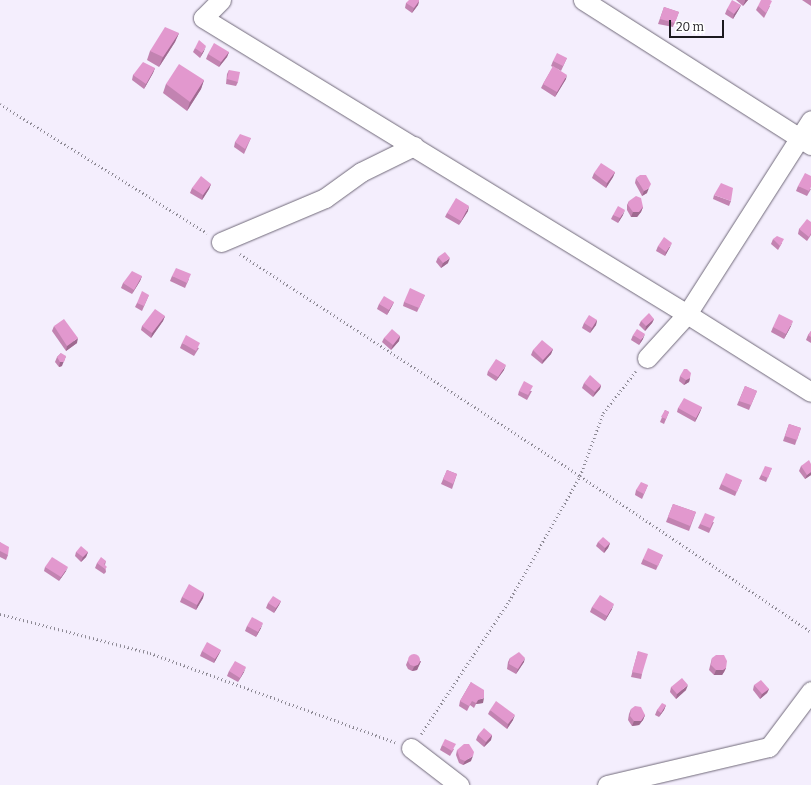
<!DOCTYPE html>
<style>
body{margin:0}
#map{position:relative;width:811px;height:785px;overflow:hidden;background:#f4eefd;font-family:Bitter,serif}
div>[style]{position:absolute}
.path>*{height:2.5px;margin-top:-1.25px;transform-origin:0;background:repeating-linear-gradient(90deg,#8e8a95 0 1px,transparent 0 4px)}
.roads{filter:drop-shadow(0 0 1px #706979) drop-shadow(0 0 1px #706979)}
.street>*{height:19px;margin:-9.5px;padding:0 9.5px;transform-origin:9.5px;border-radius:9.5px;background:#fff}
.wall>*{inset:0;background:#c283b1}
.shaded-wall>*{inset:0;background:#9e6a90}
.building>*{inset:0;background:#e298ce}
.round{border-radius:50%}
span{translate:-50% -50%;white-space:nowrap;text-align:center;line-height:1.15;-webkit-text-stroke:3px #fff;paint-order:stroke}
.scale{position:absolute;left:669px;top:20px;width:55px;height:18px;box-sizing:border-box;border:2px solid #1b191f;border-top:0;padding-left:5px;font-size:12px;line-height:14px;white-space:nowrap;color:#1b191f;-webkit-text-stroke:3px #fff;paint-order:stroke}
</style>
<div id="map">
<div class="path">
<div style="left:0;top:104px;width:244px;rotate:31.9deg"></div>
<div style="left:240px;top:254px;width:406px;rotate:33.1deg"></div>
<div style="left:580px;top:476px;width:279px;rotate:34deg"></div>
<div style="left:0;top:614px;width:155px;rotate:14.6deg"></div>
<div style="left:150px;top:653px;width:261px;rotate:20deg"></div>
<div style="left:421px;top:734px;width:159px;rotate:-56.5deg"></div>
<div style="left:509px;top:601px;width:144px;rotate:-60.4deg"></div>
<div style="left:580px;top:476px;width:67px;rotate:-69.9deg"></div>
<div style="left:603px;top:413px;width:53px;rotate:-51.8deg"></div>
</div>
<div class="roads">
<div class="street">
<div style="left:221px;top:0;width:25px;rotate:135deg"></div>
<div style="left:203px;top:18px;width:567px;rotate:31.45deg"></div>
<div style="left:687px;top:314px;width:146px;rotate:32.2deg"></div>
<div style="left:583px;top:0;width:270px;rotate:32.5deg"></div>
<div style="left:221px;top:242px;width:113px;rotate:-22.9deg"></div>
<div style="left:325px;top:198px;width:44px;rotate:-35.8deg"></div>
<div style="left:361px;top:172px;width:59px;rotate:-26.1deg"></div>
<div style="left:647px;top:358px;width:59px;rotate:-47.7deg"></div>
<div style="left:687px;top:314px;width:230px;rotate:-57.4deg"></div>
<div style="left:411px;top:748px;width:61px;rotate:37.6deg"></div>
<div style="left:607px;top:785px;width:166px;rotate:-13.2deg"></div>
<div style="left:769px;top:747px;width:70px;rotate:-53.1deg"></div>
</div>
</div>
<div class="wall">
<div style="clip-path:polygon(736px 0,748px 0,743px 6px)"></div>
<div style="clip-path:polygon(802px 0,811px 0,811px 6px)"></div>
<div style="clip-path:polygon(419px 1px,418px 5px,412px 13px,405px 8px,406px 3px)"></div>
<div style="clip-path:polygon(741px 5px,739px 9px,733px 19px,725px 14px,727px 9px)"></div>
<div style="clip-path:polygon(758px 6px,770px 6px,764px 18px,756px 10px)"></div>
<div style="clip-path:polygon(664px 7px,679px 12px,673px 27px,658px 24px)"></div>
<div style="clip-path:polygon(179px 33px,175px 42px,159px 67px,147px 60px,150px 51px)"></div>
<div style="clip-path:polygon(195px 48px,204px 51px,200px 58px,193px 52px)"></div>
<div style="clip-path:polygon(229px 52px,227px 57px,219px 67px,206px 59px,208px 54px)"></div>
<div style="clip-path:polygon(567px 58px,561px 71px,556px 68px,566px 79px,555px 97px,541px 88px,543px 84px,553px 67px,551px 66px,553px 61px)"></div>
<div style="clip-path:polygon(155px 68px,153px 73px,144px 89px,132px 80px,133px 75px)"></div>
<div style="clip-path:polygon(229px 70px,238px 82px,236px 86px,226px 84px,227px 74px)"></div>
<div style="clip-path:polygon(204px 80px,201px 89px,187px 111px,163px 93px,166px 84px)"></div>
<div style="clip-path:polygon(251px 138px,244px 154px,234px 147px,235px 142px)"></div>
<div style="clip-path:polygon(615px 172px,613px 177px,606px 188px,592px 178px,594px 173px)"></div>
<div style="clip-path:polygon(636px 178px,647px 193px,642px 196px,635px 183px)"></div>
<div style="clip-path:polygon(211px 184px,209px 189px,202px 200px,190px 193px,192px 188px)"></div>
<div style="clip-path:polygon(798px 186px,811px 189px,807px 196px,796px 191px)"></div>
<div style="clip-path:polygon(714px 195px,731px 201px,729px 206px,713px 199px)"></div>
<div style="clip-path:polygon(629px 201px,643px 207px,641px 212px,637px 217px,631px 217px,627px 210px,627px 205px)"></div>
<div style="clip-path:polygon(468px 211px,459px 225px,445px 217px,447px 213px)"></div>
<div style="clip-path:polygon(613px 215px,623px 215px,618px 223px,611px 219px)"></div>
<div style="clip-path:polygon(811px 222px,811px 235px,807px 241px,798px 234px,799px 229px)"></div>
<div style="clip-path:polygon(773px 239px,782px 243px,778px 250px,771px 244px)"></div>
<div style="clip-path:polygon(658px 246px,670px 247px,665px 256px,656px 251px)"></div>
<div style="clip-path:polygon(438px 257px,448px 263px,441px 268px,436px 262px)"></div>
<div style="clip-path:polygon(142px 276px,140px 281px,132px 294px,121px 288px,123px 283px)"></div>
<div style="clip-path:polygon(172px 276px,189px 279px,185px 288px,170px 281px)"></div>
<div style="clip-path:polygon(149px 295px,142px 311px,135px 307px,137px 303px)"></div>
<div style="clip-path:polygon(425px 295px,417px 312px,403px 306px,404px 302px)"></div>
<div style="clip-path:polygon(394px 302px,392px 306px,387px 315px,377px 309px,379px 304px)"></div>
<div style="clip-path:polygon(165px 316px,163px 321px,151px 338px,141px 330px,142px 326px)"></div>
<div style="clip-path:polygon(654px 319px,652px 323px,645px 331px,639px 325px,641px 321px)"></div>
<div style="clip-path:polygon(597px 320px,596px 325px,590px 333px,582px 328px,584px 323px)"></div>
<div style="clip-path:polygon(54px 326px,77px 343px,66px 351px,52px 331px)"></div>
<div style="clip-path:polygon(791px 326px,784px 339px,771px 332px,773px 327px)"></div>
<div style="clip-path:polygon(811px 331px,811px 343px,806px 340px,808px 335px)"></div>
<div style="clip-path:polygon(633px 335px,643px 339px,639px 345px,631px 340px)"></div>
<div style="clip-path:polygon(400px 336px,399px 341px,391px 350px,382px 342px,384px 338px)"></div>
<div style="clip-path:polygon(182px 343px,199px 348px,194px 356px,180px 348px)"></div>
<div style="clip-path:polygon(553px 349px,551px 354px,542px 364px,531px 355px,533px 350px)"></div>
<div style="clip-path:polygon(61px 353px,62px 366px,59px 367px,55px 362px,57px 357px)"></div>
<div style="clip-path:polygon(504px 370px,496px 381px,487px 375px,488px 371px)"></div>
<div style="clip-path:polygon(680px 376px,690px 378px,689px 382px,684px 385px,679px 381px)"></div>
<div style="clip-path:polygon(584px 383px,601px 385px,600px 389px,593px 397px,582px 388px)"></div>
<div style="clip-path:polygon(745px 386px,757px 391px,749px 410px,737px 405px)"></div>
<div style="clip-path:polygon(519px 391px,532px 391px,527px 400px,518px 395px)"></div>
<div style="clip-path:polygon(702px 407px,700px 412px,695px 422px,677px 412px,678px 408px)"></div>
<div style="clip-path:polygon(665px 410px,669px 412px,664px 424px,660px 422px)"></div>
<div style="clip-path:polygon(789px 424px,801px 428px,795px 445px,783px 441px)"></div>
<div style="clip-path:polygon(811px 464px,811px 475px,805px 479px,799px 471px,801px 466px)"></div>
<div style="clip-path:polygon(772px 468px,766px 482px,759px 479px,761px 475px)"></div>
<div style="clip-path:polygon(447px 470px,457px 474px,452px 489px,441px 484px)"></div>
<div style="clip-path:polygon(742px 480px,735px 496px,719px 489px,721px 484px)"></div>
<div style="clip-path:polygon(648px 485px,642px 499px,635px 495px,636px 490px)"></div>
<div style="clip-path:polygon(673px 504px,696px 512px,689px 531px,666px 522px)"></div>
<div style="clip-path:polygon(714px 522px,709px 533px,698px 528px,700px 524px)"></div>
<div style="clip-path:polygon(0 542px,8px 555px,6px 560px,0 557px)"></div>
<div style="clip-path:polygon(598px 542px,610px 543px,608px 548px,604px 553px,596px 546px)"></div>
<div style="clip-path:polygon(76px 552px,88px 552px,86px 557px,81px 562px,75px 556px)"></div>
<div style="clip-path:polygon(663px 555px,656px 570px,641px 564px,643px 559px)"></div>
<div style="clip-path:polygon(106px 561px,105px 565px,106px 572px,104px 574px,95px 568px,97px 563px)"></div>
<div style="clip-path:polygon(45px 567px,66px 571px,59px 581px,44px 571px)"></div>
<div style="clip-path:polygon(204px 593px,203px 598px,196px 610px,180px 602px,182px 597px)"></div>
<div style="clip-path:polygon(281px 601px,279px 605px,274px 613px,266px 608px,268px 603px)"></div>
<div style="clip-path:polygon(592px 607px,612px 609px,605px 621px,590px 612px)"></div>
<div style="clip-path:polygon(247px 626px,261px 628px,256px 637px,245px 631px)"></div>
<div style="clip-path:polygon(221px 650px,219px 654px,214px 663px,200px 656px,202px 651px)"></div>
<div style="clip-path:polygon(638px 651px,642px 674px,641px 679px,631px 677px)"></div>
<div style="clip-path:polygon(510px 658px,524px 662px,516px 674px,507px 669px,508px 662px)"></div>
<div style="clip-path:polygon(712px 658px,726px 668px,724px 672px,722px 675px,714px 675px,709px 670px)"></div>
<div style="clip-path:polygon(408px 660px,421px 661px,417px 670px,412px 671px,408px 669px,406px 665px)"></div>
<div style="clip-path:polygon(229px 671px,244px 672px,238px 682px,227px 676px)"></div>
<div style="clip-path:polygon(471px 682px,483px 703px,476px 704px,474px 708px,470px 705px,467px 711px,459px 706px,460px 701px)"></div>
<div style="clip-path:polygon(754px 685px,769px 689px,767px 693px,760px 699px,753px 690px)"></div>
<div style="clip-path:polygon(671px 687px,686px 690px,676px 699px,670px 692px)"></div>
<div style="clip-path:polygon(666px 705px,664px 710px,659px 717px,655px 715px,657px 710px)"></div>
<div style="clip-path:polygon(631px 709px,645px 715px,643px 720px,639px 725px,632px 726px,628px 720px,629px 714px)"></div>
<div style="clip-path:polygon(490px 710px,513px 720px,507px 729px,488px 714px)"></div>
<div style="clip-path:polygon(478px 735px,492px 735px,491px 740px,484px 747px,476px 740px)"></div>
<div style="clip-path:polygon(442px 745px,454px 749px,450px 756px,440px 750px)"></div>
<div style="clip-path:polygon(457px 750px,471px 761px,463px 765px,459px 763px,456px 755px)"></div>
</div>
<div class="shaded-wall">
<div style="clip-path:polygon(745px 0,748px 0,743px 6px,745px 1px)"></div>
<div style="clip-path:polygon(419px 1px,418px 5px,412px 13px,414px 8px)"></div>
<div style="clip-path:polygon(741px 5px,739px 9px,733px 19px,734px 14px)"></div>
<div style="clip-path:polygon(179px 33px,175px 42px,159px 67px,163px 57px)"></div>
<div style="clip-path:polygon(206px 46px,204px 51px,200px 58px,202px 53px)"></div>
<div style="clip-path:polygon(229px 52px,227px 57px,219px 67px,221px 62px)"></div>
<div style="clip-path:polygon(155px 68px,153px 73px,144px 89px,146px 84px)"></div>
<div style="clip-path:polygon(567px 75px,566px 79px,555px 97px,557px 92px)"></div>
<div style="clip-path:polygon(204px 80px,201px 89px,187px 111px,190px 102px)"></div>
<div style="clip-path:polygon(615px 172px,613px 177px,606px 188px,607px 183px)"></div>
<div style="clip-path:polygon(211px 184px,209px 189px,202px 200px,203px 195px)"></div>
<div style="clip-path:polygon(649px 188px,647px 193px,642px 196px,644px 191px)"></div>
<div style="clip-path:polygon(469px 206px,468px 211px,459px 225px,461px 221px)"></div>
<div style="clip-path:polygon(643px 207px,641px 212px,637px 217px,631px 217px,633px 212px)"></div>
<div style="clip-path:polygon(625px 210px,623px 215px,618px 223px,620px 218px)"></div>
<div style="clip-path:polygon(672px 243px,670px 247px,665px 256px,666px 252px)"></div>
<div style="clip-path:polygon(450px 258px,448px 263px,441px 268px,443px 263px)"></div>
<div style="clip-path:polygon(142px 276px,140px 281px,132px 294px,134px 290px)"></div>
<div style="clip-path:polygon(394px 302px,392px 306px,387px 315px,389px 310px)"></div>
<div style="clip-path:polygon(165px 316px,163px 321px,151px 338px,152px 333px)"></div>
<div style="clip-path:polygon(654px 319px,652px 323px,645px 331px,646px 326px)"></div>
<div style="clip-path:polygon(597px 320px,596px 325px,590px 333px,592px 328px)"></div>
<div style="clip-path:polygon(793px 321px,791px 326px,784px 339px,786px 334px)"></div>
<div style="clip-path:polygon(645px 334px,643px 339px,639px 345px,641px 340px)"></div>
<div style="clip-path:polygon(400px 336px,399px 341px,391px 350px,393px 345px)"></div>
<div style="clip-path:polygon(78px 338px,77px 343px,66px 351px,67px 346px)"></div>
<div style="clip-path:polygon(553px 349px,551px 354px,542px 364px,543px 360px)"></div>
<div style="clip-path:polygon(66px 356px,62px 366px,59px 367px,60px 362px)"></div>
<div style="clip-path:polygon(506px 365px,504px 370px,496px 381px,498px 377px)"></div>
<div style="clip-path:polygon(690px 378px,689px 382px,684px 385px,686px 380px)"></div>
<div style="clip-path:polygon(601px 385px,600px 389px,593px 397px,595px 392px)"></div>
<div style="clip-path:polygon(702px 407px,700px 412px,695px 422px,696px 418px)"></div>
<div style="clip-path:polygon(811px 472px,811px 475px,805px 479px,807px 475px)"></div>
<div style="clip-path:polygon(610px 543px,608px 548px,604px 553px,605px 548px)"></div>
<div style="clip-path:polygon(88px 552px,86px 557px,81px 562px,83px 557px)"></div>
<div style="clip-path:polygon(68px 567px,66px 571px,59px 581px,61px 577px)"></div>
<div style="clip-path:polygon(204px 593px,203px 598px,196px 610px,197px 605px)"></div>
<div style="clip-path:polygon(281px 601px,279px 605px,274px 613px,276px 608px)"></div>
<div style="clip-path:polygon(614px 604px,612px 609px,605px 621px,607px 616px)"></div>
<div style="clip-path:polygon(263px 623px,261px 628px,256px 637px,258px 632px)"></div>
<div style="clip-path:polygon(221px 650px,219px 654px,214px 663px,215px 659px)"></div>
<div style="clip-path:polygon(525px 658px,524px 662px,516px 674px,518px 669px)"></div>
<div style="clip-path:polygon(421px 661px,417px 670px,412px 671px,414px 667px)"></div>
<div style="clip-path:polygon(246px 667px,244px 672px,238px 682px,240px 678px)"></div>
<div style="clip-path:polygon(726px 668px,724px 672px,722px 675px,714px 675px,716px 670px)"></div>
<div style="clip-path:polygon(688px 685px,686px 690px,676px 699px,677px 694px)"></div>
<div style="clip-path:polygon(769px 689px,767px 693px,760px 699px,762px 694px)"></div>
<div style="clip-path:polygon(484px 698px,483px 703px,476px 704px,474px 708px,478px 700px)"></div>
<div style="clip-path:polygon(666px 705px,664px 710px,659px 717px,661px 713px)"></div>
<div style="clip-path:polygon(515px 715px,513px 720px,507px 729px,508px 724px)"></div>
<div style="clip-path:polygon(645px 715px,643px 720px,639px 725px,632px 726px,634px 721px)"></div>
<div style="clip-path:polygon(492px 735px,491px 740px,484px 747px,486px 742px)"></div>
<div style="clip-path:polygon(473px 756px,471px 761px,463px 765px,465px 761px)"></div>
</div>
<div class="building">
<div style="clip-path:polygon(409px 0,419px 0,419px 1px,414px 8px,406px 3px)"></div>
<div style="clip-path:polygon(732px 0,741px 5px,734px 14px,727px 9px)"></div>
<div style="clip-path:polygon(761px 0,770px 0,772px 1px,766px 13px,758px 6px)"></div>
<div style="clip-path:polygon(664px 7px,679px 12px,675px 23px,660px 19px)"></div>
<div style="clip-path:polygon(165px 27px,179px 33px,163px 57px,150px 51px)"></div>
<div style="clip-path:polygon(199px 40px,206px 46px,202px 53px,195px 48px)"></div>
<div style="clip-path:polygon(214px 43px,229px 52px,221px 62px,208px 54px)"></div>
<div style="clip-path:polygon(557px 53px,567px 58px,563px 66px,553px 61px)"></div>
<div style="clip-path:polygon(143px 62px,155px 68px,146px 84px,133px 75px)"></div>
<div style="clip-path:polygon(179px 64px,204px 80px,190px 102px,166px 84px)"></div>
<div style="clip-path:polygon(553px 66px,567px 75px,557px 92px,543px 84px)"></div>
<div style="clip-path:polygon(229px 70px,240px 72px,238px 82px,227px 79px)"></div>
<div style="clip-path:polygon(240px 134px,251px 138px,245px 149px,235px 142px)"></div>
<div style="clip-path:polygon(601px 163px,615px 172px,607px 183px,594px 173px)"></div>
<div style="clip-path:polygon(805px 173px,811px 176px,811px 187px,809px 191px,798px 186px)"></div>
<div style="clip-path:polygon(640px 175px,646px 175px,651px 184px,649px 188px,644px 191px,636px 178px)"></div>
<div style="clip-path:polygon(201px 176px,211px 184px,203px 195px,192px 188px)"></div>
<div style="clip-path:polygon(721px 183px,733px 188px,731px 201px,714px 195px)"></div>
<div style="clip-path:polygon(636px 196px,641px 198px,643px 207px,639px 212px,633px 212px,628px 205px,629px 201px)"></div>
<div style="clip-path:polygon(456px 198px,469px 206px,461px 221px,447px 213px)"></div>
<div style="clip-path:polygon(618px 206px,625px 210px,620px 218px,613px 215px)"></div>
<div style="clip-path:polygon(807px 219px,811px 222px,811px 233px,809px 237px,799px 229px)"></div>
<div style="clip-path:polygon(777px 236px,784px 239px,780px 246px,773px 239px)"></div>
<div style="clip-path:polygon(664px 237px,672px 243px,666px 252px,658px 246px)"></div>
<div style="clip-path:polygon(445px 252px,450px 258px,443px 263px,438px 257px)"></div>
<div style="clip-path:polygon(176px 268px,191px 274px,187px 283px,172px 276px)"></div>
<div style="clip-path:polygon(132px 271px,142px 276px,134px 290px,123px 283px)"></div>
<div style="clip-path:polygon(410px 288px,425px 295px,419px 308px,404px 302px)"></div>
<div style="clip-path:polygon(142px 291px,149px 295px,144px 306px,137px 303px)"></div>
<div style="clip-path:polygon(384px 296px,394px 302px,389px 310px,379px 304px)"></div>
<div style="clip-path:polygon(155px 309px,165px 316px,152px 333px,142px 326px)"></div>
<div style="clip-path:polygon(649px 313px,654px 319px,646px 326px,641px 321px)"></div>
<div style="clip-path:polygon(779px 314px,793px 321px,786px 334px,773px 327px)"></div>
<div style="clip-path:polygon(589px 315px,597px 320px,592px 328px,584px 323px)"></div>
<div style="clip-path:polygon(64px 319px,78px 338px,67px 346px,54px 326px)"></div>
<div style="clip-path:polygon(392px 329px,400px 336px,393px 345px,384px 338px)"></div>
<div style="clip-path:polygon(637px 329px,645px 334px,641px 340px,633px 335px)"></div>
<div style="clip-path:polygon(811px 331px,811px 337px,808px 335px)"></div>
<div style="clip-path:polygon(186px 335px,200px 343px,196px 351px,182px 343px)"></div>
<div style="clip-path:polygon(542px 340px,553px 349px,543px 360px,533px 350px)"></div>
<div style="clip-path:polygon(61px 353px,66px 356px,64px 362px,60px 362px,57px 357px)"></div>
<div style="clip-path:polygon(496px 359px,506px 365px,498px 377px,488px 371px)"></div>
<div style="clip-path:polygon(684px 369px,687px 369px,691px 373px,690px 378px,686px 380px,680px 376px)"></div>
<div style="clip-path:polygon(590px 375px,601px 385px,595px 392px,584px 383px)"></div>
<div style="clip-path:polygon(524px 381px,533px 386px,528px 395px,519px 391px)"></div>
<div style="clip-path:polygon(745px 386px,757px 391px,751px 405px,739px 401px)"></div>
<div style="clip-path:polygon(684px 398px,702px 407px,696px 418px,678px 408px)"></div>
<div style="clip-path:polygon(665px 410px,669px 412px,666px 419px,661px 417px)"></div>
<div style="clip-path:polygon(789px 424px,801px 428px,797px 440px,785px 436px)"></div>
<div style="clip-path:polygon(809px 460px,811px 464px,811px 472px,807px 475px,801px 466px)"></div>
<div style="clip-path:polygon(765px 466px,772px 468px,768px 478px,761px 475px)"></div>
<div style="clip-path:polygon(447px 470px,457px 474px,453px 484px,443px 479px)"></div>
<div style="clip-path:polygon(726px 473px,742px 480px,737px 492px,721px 484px)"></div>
<div style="clip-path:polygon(641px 482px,648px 485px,644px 494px,636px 490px)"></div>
<div style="clip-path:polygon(673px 504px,696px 512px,690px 526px,668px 517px)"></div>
<div style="clip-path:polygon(705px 513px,715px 517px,710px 528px,700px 524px)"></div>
<div style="clip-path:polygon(603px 537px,610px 543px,605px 548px,598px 542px)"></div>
<div style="clip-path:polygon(0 542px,9px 547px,8px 555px,0 551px)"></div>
<div style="clip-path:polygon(81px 546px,88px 552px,83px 557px,76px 552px)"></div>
<div style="clip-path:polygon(648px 548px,663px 555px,658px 566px,643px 559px)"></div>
<div style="clip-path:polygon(52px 557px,68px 567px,61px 577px,45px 567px)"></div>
<div style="clip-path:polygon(101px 557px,106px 561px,104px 564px,107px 567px,105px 569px,97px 563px)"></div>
<div style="clip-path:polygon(189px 584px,204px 593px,197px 605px,182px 597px)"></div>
<div style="clip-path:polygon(600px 595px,614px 604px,607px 616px,592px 607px)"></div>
<div style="clip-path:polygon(273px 596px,281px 601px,276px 608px,268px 603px)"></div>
<div style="clip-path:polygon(252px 617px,263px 623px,258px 632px,247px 626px)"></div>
<div style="clip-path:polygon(207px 642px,221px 650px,215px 659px,202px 651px)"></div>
<div style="clip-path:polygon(638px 651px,648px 654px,642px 674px,632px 672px)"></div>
<div style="clip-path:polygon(519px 652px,525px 658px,518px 669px,509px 664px,510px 658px)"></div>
<div class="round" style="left:408px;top:654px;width:12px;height:12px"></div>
<div style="clip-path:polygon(716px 655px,724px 655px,727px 661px,726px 668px,723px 670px,716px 670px,711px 665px,712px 658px)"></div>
<div style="clip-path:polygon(235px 661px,246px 667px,240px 678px,229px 671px)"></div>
<div style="clip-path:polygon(682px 678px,688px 685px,677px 694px,671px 687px)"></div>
<div style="clip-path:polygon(761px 680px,769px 689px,762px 694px,754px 685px)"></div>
<div style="clip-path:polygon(471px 682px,484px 690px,484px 698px,478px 700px,476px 703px,472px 701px,469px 706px,460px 701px)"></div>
<div style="clip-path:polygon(496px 701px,515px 715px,508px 724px,490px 710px)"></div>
<div style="clip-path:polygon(662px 703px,666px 705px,661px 713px,657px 710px)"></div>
<div style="clip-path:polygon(635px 706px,641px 707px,645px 715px,641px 721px,634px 721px,630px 716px,631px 709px)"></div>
<div style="clip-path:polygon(484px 728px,492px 735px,486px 742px,478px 735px)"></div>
<div style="clip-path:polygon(445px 739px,456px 744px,452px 751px,442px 745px)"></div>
<div style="clip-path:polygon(464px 744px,469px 744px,474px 752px,473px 756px,465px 761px,460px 759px,457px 750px)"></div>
</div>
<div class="scale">20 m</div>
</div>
